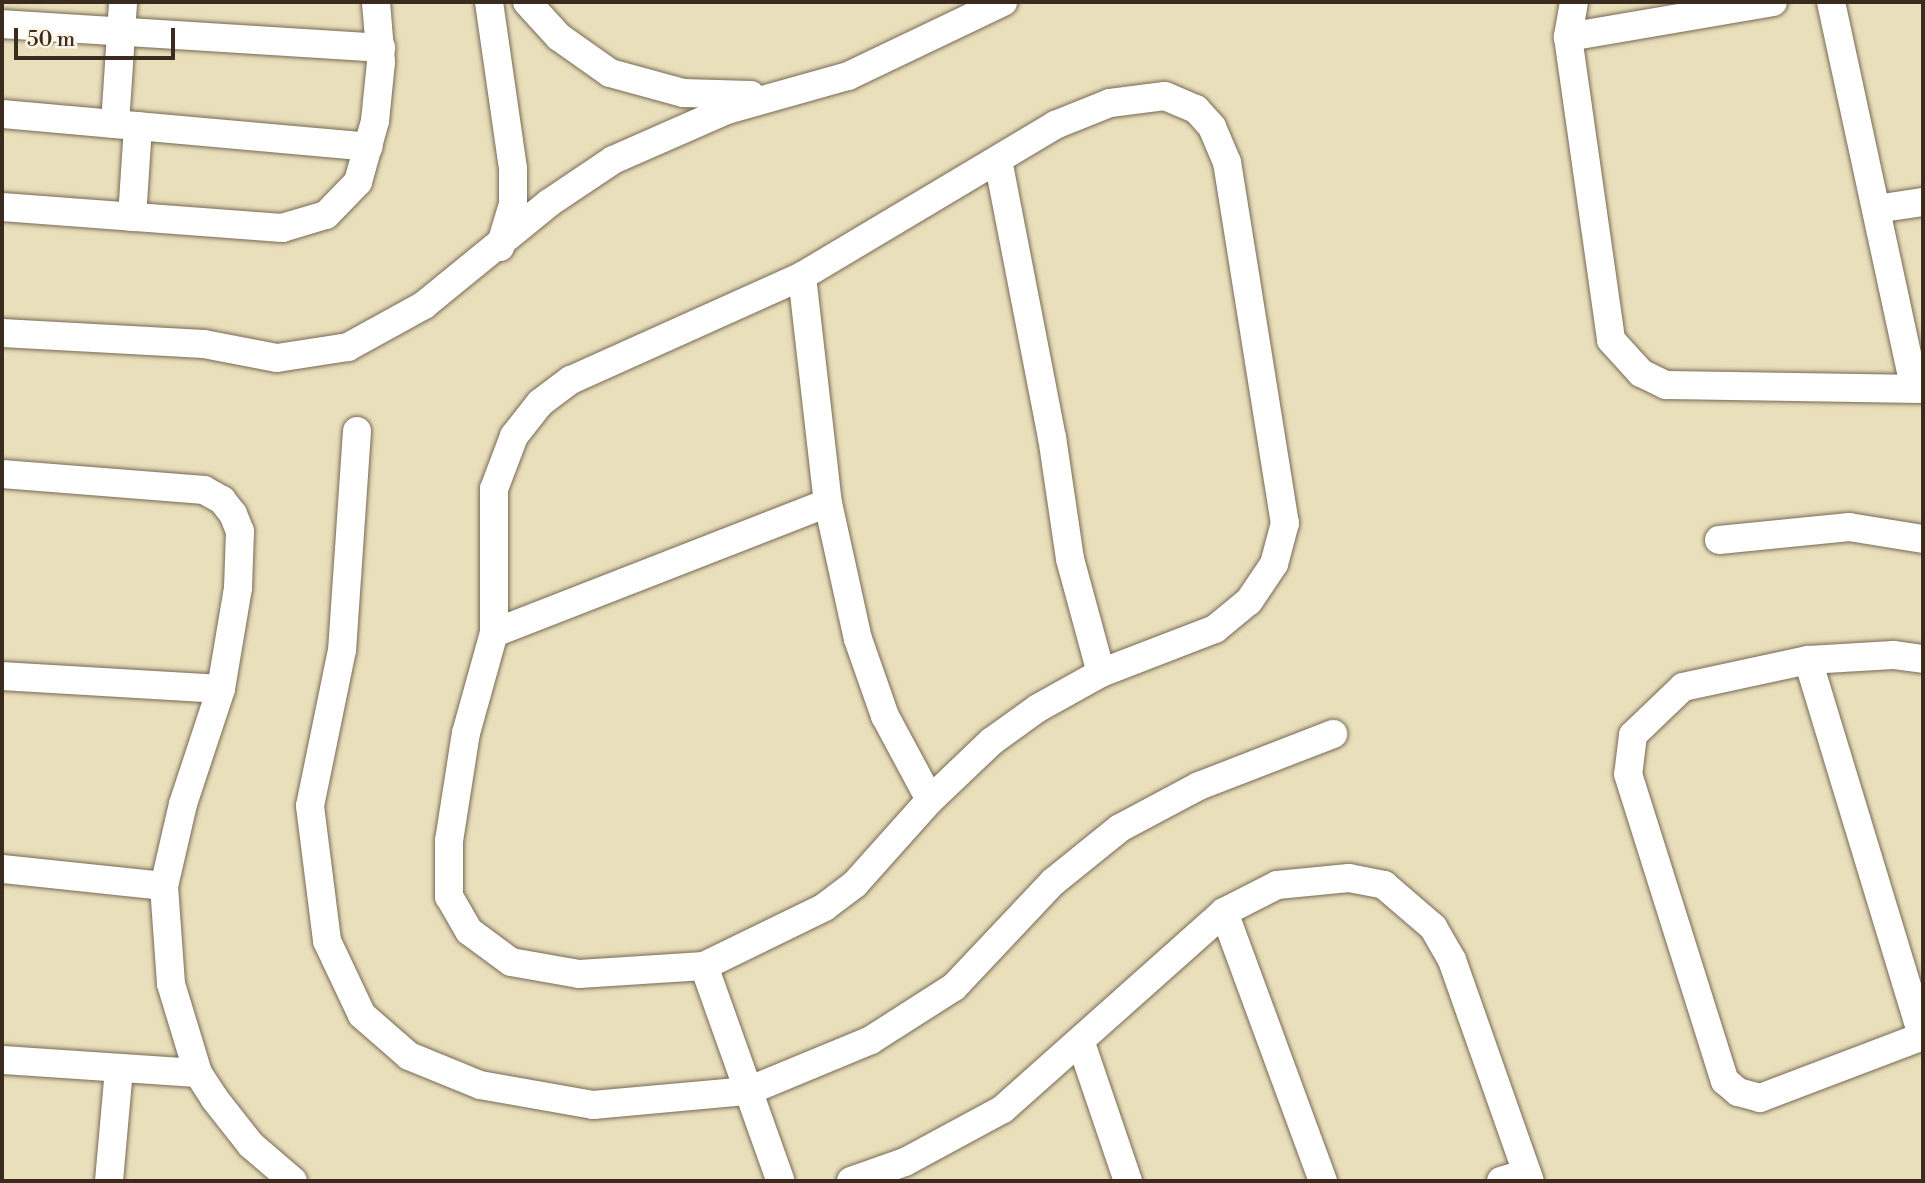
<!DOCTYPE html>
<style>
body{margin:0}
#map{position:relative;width:1925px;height:1183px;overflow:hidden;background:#e9dfbb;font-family:"Libre Bodoni",serif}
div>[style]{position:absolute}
.roads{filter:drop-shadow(0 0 2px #786955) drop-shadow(0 0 2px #786955)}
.minor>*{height:28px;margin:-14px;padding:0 14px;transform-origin:14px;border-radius:14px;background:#fff}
span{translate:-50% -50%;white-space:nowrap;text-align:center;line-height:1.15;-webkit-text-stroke:5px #fcf5e5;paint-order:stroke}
.frame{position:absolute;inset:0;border:4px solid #3b2a1e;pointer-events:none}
.scale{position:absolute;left:14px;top:28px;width:161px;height:32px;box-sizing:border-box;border:4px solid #3b2a1e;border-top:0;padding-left:9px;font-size:21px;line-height:24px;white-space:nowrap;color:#3b2a1e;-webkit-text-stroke:5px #fcf5e5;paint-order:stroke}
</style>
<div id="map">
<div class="roads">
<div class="minor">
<div style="left:489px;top:2px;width:169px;rotate:81.8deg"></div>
<div style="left:513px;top:169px;width:35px;rotate:90deg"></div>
<div style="left:513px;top:204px;width:45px;rotate:106.8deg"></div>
<div style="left:527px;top:2px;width:47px;rotate:47.6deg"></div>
<div style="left:559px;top:37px;width:62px;rotate:35.2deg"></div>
<div style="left:610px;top:73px;width:76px;rotate:15.3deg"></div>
<div style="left:683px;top:93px;width:68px;rotate:1.7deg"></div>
<div style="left:1574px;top:2px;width:36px;rotate:100deg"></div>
<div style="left:1568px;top:37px;width:306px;rotate:81.9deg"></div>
<div style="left:1611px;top:340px;width:45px;rotate:47.7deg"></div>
<div style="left:1641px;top:373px;width:28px;rotate:26deg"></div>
<div style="left:1666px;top:385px;width:257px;rotate:0.9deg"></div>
<div style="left:1831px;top:2px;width:394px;rotate:77.8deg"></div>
<div style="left:2px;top:24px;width:380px;rotate:3.6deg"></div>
<div style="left:1568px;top:37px;width:208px;rotate:-9.7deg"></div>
<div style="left:1165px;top:96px;width:34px;rotate:23deg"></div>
<div style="left:1196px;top:109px;width:24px;rotate:48deg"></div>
<div style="left:1212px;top:127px;width:38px;rotate:67deg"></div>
<div style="left:1227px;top:162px;width:366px;rotate:80.9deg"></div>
<div style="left:1285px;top:523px;width:42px;rotate:105deg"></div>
<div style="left:1274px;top:564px;width:45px;rotate:124deg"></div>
<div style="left:1249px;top:601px;width:44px;rotate:140.5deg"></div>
<div style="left:1215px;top:629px;width:122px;rotate:158.9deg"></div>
<div style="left:1101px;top:673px;width:72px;rotate:150.9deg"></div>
<div style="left:1038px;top:708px;width:57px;rotate:144.3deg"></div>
<div style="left:992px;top:741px;width:86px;rotate:136.4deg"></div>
<div style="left:930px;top:800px;width:113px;rotate:131.8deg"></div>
<div style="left:855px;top:884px;width:38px;rotate:143deg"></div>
<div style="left:825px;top:907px;width:135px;rotate:154deg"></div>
<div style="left:704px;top:966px;width:125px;rotate:176.3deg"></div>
<div style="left:579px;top:974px;width:69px;rotate:-170deg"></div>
<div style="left:511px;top:962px;width:52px;rotate:-143.6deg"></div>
<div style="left:469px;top:931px;width:39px;rotate:-120deg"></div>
<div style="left:449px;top:897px;width:56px;rotate:-90deg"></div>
<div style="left:449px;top:841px;width:109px;rotate:-81.1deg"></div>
<div style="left:466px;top:733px;width:104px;rotate:-74.4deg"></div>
<div style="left:494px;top:633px;width:144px;rotate:-90deg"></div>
<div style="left:494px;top:489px;width:57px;rotate:-69.3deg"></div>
<div style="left:514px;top:436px;width:42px;rotate:-51.8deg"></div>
<div style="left:540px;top:403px;width:39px;rotate:-37deg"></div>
<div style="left:571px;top:380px;width:253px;rotate:-24.2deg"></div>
<div style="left:802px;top:276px;width:295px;rotate:-30.8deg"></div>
<div style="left:1055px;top:125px;width:59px;rotate:-21.8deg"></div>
<div style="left:1110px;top:103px;width:55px;rotate:-7.3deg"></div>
<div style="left:2px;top:114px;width:368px;rotate:5.1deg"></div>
<div style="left:115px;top:124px;width:122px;rotate:-86.2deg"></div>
<div style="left:998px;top:160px;width:282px;rotate:79deg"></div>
<div style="left:1052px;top:437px;width:123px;rotate:81.6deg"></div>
<div style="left:1070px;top:559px;width:118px;rotate:74.8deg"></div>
<div style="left:2px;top:207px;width:281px;rotate:4.3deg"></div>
<div style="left:282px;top:228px;width:46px;rotate:-16.5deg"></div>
<div style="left:326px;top:215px;width:46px;rotate:-45.9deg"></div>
<div style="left:358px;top:182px;width:63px;rotate:-74.4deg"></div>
<div style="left:375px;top:121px;width:59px;rotate:-84.2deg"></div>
<div style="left:381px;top:62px;width:60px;rotate:-94.8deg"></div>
<div style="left:1876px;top:209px;width:48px;rotate:-8.5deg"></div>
<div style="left:132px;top:217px;width:91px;rotate:-86.2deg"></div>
<div style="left:802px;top:276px;width:228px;rotate:83.5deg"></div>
<div style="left:828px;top:503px;width:139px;rotate:77.6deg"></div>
<div style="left:858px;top:639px;width:82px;rotate:70.7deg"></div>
<div style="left:885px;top:716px;width:95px;rotate:61.8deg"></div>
<div style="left:2px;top:333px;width:202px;rotate:3.1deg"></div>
<div style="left:204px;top:344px;width:74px;rotate:10.9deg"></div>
<div style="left:277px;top:358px;width:72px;rotate:-8.8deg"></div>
<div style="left:348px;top:347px;width:87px;rotate:-28.9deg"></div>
<div style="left:424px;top:305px;width:161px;rotate:-39.2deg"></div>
<div style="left:549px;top:203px;width:77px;rotate:-33.9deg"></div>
<div style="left:613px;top:160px;width:124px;rotate:-23.7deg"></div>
<div style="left:727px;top:110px;width:126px;rotate:-15.7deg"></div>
<div style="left:848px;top:76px;width:172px;rotate:-25.5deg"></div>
<div style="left:357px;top:431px;width:220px;rotate:93.9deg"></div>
<div style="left:342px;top:650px;width:159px;rotate:101.6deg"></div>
<div style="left:310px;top:806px;width:136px;rotate:82.8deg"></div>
<div style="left:327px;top:941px;width:82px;rotate:64.7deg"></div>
<div style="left:362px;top:1015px;width:62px;rotate:41.1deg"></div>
<div style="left:409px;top:1056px;width:77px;rotate:22.2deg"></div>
<div style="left:480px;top:1085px;width:115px;rotate:10deg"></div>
<div style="left:593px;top:1105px;width:156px;rotate:-5.2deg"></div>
<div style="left:748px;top:1091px;width:133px;rotate:-22.5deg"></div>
<div style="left:871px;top:1040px;width:98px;rotate:-32.6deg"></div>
<div style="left:954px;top:987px;width:144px;rotate:-46.7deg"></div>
<div style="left:1053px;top:882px;width:86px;rotate:-38.9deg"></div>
<div style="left:1120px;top:828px;width:89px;rotate:-28deg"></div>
<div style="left:1199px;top:786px;width:144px;rotate:-21.2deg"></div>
<div style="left:2px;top:474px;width:203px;rotate:4.5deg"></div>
<div style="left:204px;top:490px;width:21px;rotate:29deg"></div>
<div style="left:222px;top:500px;width:18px;rotate:52deg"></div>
<div style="left:233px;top:514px;width:18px;rotate:68deg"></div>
<div style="left:240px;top:531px;width:57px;rotate:92deg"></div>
<div style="left:238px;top:588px;width:102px;rotate:99.6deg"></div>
<div style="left:221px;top:689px;width:121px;rotate:108.3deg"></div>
<div style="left:183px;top:804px;width:84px;rotate:103deg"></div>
<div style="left:164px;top:886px;width:98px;rotate:85.9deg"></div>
<div style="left:171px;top:984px;width:93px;rotate:73.1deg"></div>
<div style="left:198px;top:1073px;width:30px;rotate:57deg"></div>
<div style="left:214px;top:1098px;width:60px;rotate:51.8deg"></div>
<div style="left:251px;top:1145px;width:55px;rotate:40.6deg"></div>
<div style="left:1719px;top:540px;width:131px;rotate:-5.7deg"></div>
<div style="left:1849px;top:527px;width:75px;rotate:9.2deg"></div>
<div style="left:494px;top:633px;width:358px;rotate:-21.3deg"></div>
<div style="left:1923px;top:659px;width:30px;rotate:-172deg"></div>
<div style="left:1893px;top:655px;width:85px;rotate:176.6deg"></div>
<div style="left:1808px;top:660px;width:128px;rotate:167.8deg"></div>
<div style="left:1683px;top:687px;width:69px;rotate:136.2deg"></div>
<div style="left:1633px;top:735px;width:39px;rotate:97deg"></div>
<div style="left:1628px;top:774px;width:322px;rotate:72.5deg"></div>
<div style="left:1725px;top:1081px;width:17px;rotate:40deg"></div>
<div style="left:1738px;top:1092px;width:23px;rotate:15deg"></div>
<div style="left:1760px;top:1098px;width:174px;rotate:-20.8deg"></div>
<div style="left:1808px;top:660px;width:393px;rotate:73.1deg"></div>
<div style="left:2px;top:676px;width:219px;rotate:3.4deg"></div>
<div style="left:2px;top:869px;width:163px;rotate:6deg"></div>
<div style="left:1224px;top:912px;width:287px;rotate:69.8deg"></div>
<div style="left:704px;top:966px;width:227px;rotate:70.4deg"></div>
<div style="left:1081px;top:1043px;width:146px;rotate:71.2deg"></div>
<div style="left:2px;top:1060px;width:196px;rotate:3.8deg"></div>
<div style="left:109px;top:1181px;width:113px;rotate:-84.9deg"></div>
<div style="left:851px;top:1181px;width:57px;rotate:-19.4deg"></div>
<div style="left:905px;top:1162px;width:111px;rotate:-28.4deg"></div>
<div style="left:1003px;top:1109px;width:296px;rotate:-41.7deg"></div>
<div style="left:1224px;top:912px;width:59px;rotate:-27deg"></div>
<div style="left:1277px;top:885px;width:72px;rotate:-5.6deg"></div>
<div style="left:1349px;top:878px;width:36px;rotate:11deg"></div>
<div style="left:1384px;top:885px;width:65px;rotate:40.6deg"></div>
<div style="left:1433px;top:927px;width:38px;rotate:60deg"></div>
<div style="left:1452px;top:960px;width:234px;rotate:70.6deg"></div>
<div style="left:1501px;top:1181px;width:27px;rotate:-17deg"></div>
</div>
</div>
<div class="frame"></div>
<div class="scale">50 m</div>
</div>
